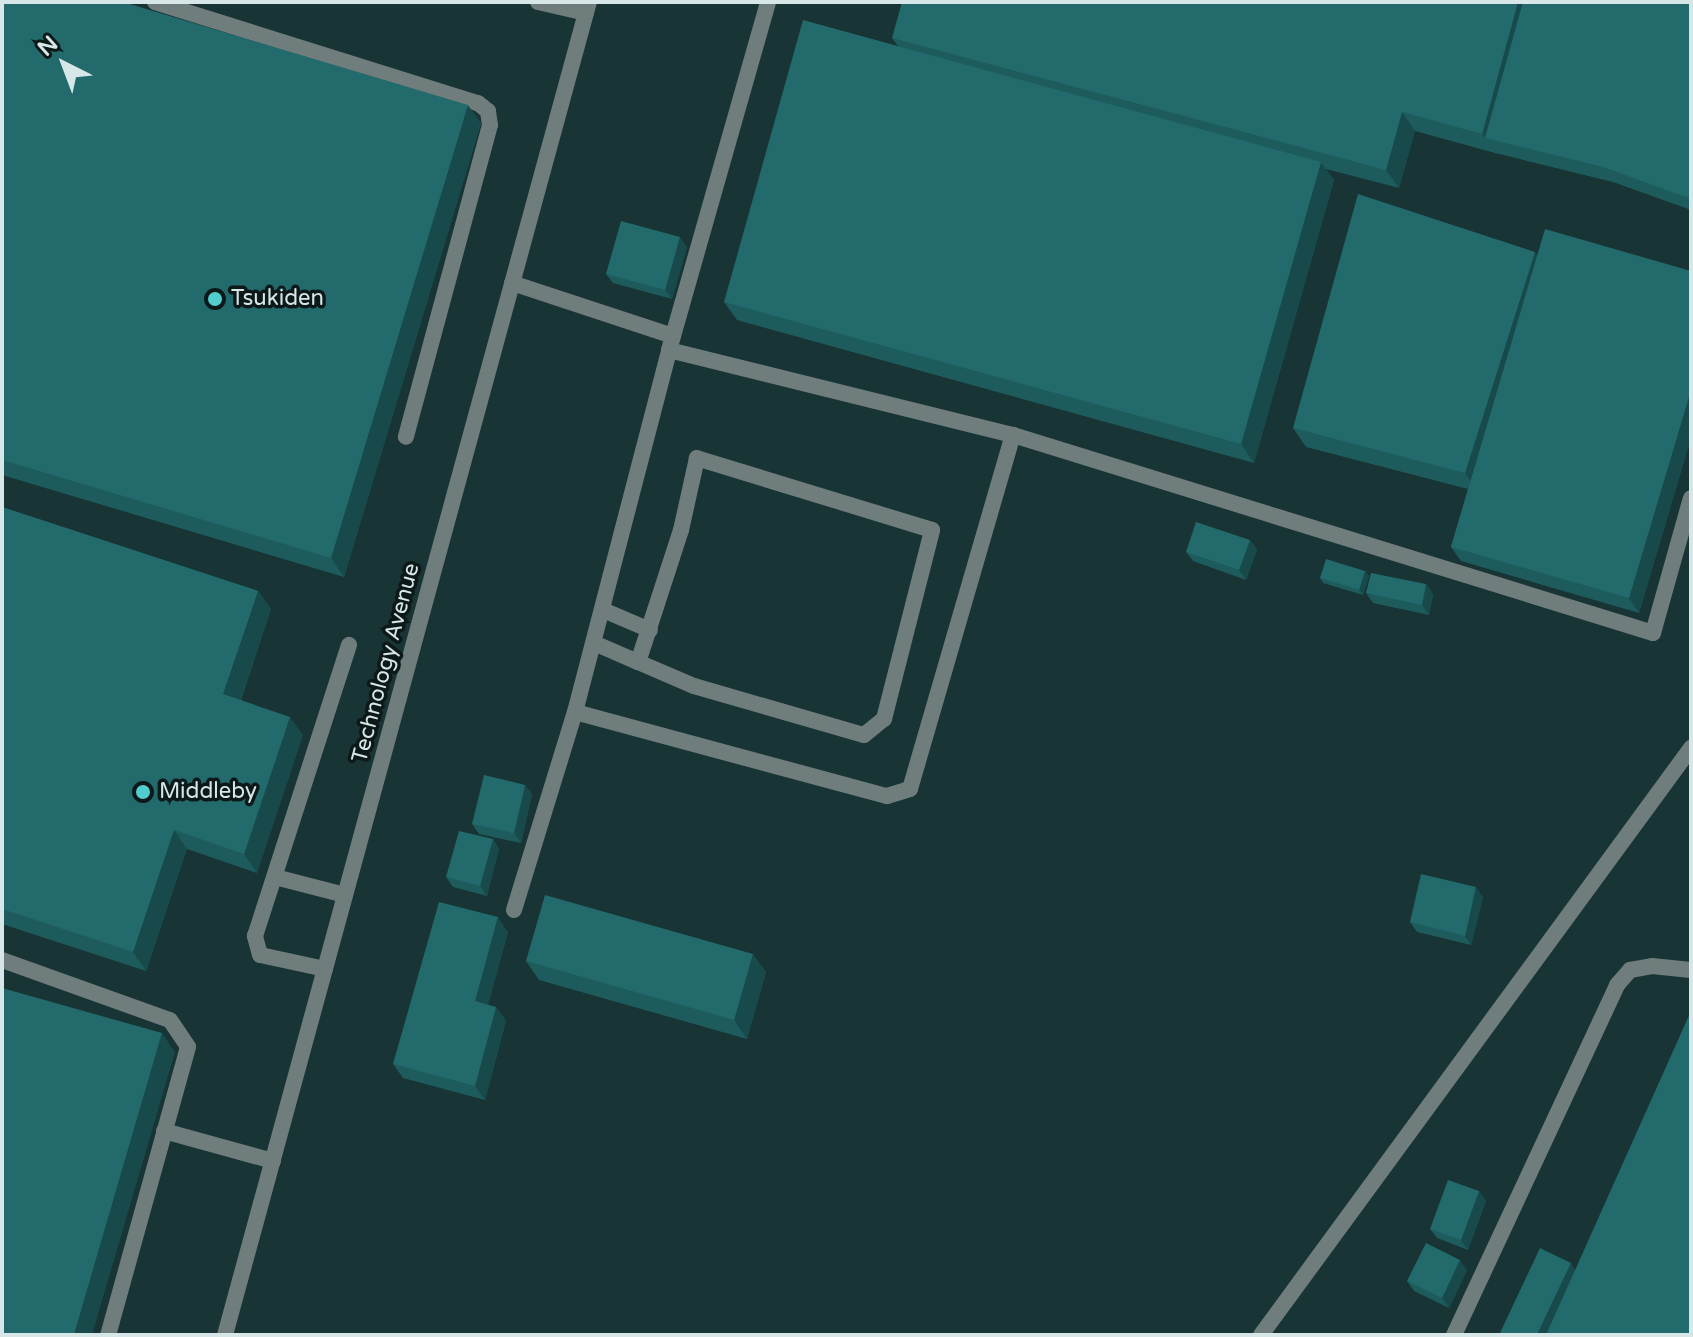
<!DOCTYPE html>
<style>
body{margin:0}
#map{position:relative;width:1693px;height:1337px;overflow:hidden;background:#183434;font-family:"Varela Round",sans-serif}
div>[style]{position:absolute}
.lane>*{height:16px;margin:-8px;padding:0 8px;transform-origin:8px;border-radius:8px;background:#707d7d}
.street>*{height:16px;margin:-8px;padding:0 8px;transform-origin:8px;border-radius:8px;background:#707d7d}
.wall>*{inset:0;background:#1d5b5c}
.shaded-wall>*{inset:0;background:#184a4b}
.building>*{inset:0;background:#226a6b}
.dots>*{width:22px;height:22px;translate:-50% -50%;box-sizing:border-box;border:4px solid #0d1919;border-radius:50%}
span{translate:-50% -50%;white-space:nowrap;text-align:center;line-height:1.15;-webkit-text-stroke:7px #0d1919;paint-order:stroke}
.poi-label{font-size:22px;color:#d7e7e7}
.left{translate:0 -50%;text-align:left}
.street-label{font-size:22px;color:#d7e7e7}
.frame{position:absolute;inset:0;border:4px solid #d7e7e7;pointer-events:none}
.north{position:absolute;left:24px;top:24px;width:80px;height:80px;-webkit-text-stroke:6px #0d1919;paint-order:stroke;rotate:318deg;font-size:22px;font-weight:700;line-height:32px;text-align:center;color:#d7e7e7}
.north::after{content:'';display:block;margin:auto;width:28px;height:36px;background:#d7e7e7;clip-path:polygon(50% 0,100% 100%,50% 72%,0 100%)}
</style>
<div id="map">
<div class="lane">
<div style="left:155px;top:2px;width:338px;rotate:17.4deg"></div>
<div style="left:478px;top:103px;width:13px;rotate:39deg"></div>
<div style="left:488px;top:111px;width:14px;rotate:82deg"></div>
<div style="left:490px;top:125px;width:323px;rotate:105.1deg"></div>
<div style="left:512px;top:283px;width:169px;rotate:18.2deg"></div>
<div style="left:673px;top:336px;width:15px;rotate:106deg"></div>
<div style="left:669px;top:350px;width:354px;rotate:13.9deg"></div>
<div style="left:1013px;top:435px;width:670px;rotate:17.19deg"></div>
<div style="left:1653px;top:633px;width:140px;rotate:-74.3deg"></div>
<div style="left:673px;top:336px;width:347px;rotate:-74.1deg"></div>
<div style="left:603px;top:610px;width:51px;rotate:23.1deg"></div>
<div style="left:594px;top:643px;width:48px;rotate:23.4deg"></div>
<div style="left:638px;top:662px;width:61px;rotate:23.2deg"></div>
<div style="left:694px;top:686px;width:177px;rotate:16.1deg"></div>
<div style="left:864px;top:735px;width:26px;rotate:-39deg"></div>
<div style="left:884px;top:719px;width:195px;rotate:-75.7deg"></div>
<div style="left:932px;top:530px;width:246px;rotate:-163deg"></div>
<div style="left:697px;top:458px;width:74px;rotate:102.5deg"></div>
<div style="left:681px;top:530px;width:139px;rotate:108deg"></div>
<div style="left:575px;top:712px;width:323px;rotate:15.1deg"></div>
<div style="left:887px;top:796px;width:24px;rotate:-17deg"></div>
<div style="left:910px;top:789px;width:369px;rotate:-73.8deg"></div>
<div style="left:275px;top:877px;width:72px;rotate:14.4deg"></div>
<div style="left:514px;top:910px;width:207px;rotate:-72.9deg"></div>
<div style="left:575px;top:712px;width:374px;rotate:-75.4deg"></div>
<div style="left:2px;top:960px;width:178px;rotate:19.7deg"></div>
<div style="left:170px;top:1020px;width:32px;rotate:56deg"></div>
<div style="left:188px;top:1047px;width:299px;rotate:105.5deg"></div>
<div style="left:325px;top:969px;width:66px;rotate:-167.8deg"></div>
<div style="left:260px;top:955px;width:20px;rotate:-105deg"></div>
<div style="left:255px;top:936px;width:306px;rotate:-72.1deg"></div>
<div style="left:164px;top:1131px;width:113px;rotate:15.4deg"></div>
<div style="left:1454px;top:1335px;width:386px;rotate:-65deg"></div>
<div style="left:1617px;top:985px;width:20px;rotate:-49deg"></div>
<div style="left:1630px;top:970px;width:22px;rotate:-10deg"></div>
<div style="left:1652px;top:966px;width:39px;rotate:6deg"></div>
</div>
<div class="street">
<div style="left:538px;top:2px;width:49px;rotate:12.9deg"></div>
<div style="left:225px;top:1335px;width:1382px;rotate:-74.73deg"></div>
<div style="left:1261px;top:1335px;width:728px;rotate:-53.78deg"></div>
</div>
<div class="wall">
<div style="clip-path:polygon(2px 2px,481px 123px,344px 577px,2px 475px)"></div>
<div style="clip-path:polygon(1691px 2px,1691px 210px,1613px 182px,1495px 153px,1415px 131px,1399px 188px,1326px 169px,1334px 180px,1254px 463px,737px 320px,724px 302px,898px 46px,892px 38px)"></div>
<div style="clip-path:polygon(687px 247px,672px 299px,613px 283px,606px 274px)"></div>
<div style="clip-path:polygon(1537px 255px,1691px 271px,1691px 438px,1639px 613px,1461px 561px,1451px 547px,1468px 489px,1306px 447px,1293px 428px)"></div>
<div style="clip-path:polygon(2px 507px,258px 591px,271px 609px,241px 700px,303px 735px,257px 873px,187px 849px,146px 971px,2px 924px)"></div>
<div style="clip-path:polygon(1250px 540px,1257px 550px,1246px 580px,1193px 561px,1186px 552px)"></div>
<div style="clip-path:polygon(1365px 571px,1369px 576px,1363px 595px,1323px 583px,1320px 578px)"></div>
<div style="clip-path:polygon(1426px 584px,1433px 594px,1429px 615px,1373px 603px,1366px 593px)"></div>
<div style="clip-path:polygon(525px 785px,532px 794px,521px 843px,479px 834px,472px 824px)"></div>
<div style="clip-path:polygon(493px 839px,499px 849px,487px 896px,453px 887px,446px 877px)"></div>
<div style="clip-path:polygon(1483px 897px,1471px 945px,1417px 932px,1410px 922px)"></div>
<div style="clip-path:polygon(508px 932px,488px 1005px,496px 1007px,506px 1021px,485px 1100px,403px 1078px,393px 1064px)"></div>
<div style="clip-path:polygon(526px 961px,766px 972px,747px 1039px,539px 980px)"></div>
<div style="clip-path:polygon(1479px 1191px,1486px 1201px,1468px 1250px,1437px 1238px,1430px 1229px)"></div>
<div style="clip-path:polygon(1467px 1270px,1449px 1308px,1414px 1291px,1407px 1281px)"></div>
</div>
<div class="shaded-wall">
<div style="clip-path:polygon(1518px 2px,1537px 2px,1485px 138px,1482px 134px)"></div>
<div style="clip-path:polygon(468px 105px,481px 123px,344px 577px,331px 558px)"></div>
<div style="clip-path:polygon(1402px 112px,1415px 131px,1399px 188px,1386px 170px)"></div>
<div style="clip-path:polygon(1321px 162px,1334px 180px,1254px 463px,1241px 444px)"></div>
<div style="clip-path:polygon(680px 237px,687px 247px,672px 299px,665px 290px)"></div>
<div style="clip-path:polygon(1535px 252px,1548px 270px,1478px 492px,1465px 473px)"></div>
<div style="clip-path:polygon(1691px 390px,1691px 438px,1639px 613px,1629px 598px)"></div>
<div style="clip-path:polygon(1250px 540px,1257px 550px,1246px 580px,1239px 570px)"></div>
<div style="clip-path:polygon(1365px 571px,1369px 576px,1363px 595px,1359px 590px)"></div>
<div style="clip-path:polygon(1426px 584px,1433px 594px,1429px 615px,1422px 605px)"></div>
<div style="clip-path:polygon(258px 591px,271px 609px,236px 713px,223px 694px)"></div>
<div style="clip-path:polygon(290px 717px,303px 735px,257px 873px,244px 854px)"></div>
<div style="clip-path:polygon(525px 785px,532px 794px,521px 843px,514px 833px)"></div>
<div style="clip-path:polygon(174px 830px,187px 849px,146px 971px,133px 952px)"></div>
<div style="clip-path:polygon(493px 839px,499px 849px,487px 896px,480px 886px)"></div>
<div style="clip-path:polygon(1476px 887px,1483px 897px,1471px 945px,1465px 936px)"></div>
<div style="clip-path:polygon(498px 917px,508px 932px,485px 1016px,475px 1001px)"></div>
<div style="clip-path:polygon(753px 954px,766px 972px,747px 1039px,734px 1020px)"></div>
<div style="clip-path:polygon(496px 1007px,506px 1021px,485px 1100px,475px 1086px)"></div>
<div style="clip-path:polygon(162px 1033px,175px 1052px,92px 1335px,74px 1335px)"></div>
<div style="clip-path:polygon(1479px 1191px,1486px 1201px,1468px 1250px,1461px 1240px)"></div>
<div style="clip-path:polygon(1460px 1260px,1467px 1270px,1449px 1308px,1442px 1298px)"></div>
<div style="clip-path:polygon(1571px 1263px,1577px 1273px,1548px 1335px,1537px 1335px)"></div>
</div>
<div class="building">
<div style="clip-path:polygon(2px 2px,123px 2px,468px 105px,331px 558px,2px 460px)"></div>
<div style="clip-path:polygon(902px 2px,1518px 2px,1482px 134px,1402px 112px,1386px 170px,892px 38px)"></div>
<div style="clip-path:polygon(1523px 2px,1691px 2px,1691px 199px,1603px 167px,1485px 138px)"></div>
<div style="clip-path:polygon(803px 20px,1321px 162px,1241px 444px,724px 302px)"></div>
<div style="clip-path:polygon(1358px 194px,1535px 252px,1465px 473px,1293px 428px)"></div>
<div style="clip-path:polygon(621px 221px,680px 237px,665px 290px,606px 274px)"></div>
<div style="clip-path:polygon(1545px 229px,1691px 271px,1691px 390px,1629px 598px,1451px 547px)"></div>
<div style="clip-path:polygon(2px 507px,258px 591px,223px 694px,290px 717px,244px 854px,174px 830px,133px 952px,2px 909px)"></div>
<div style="clip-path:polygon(1196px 522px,1250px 540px,1239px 570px,1186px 552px)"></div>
<div style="clip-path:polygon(1326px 559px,1365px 571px,1359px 590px,1320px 578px)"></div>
<div style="clip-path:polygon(1371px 573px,1426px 584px,1422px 605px,1366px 593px)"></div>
<div style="clip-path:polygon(484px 775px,525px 785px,514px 833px,472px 824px)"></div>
<div style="clip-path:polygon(459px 831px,493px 839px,480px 886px,446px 877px)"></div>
<div style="clip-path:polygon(1421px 874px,1476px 887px,1465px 936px,1410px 922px)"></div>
<div style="clip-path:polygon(545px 895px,753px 954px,734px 1020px,526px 961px)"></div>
<div style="clip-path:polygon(439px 902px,498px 917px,475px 1001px,496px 1007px,475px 1086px,393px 1064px)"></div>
<div style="clip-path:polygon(2px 988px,162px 1033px,74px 1335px,2px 1335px)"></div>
<div style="clip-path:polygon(1691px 1011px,1691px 1335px,1546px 1335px)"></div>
<div style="clip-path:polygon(1448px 1180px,1479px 1191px,1461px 1240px,1430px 1229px)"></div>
<div style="clip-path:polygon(1426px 1243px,1460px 1260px,1442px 1298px,1407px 1281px)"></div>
<div style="clip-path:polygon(1540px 1248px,1571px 1263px,1537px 1335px,1499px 1335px)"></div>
</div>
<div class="dots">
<div style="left:215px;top:299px;background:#52cdce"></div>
<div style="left:143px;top:792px;background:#52cdce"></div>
</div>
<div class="poi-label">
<span class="left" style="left:231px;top:299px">Tsukiden</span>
<span class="left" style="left:159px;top:792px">Middleby</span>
</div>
<div class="street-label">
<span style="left:386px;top:663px;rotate:-75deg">Technology Avenue</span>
</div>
<div class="frame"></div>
<div class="north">N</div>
</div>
